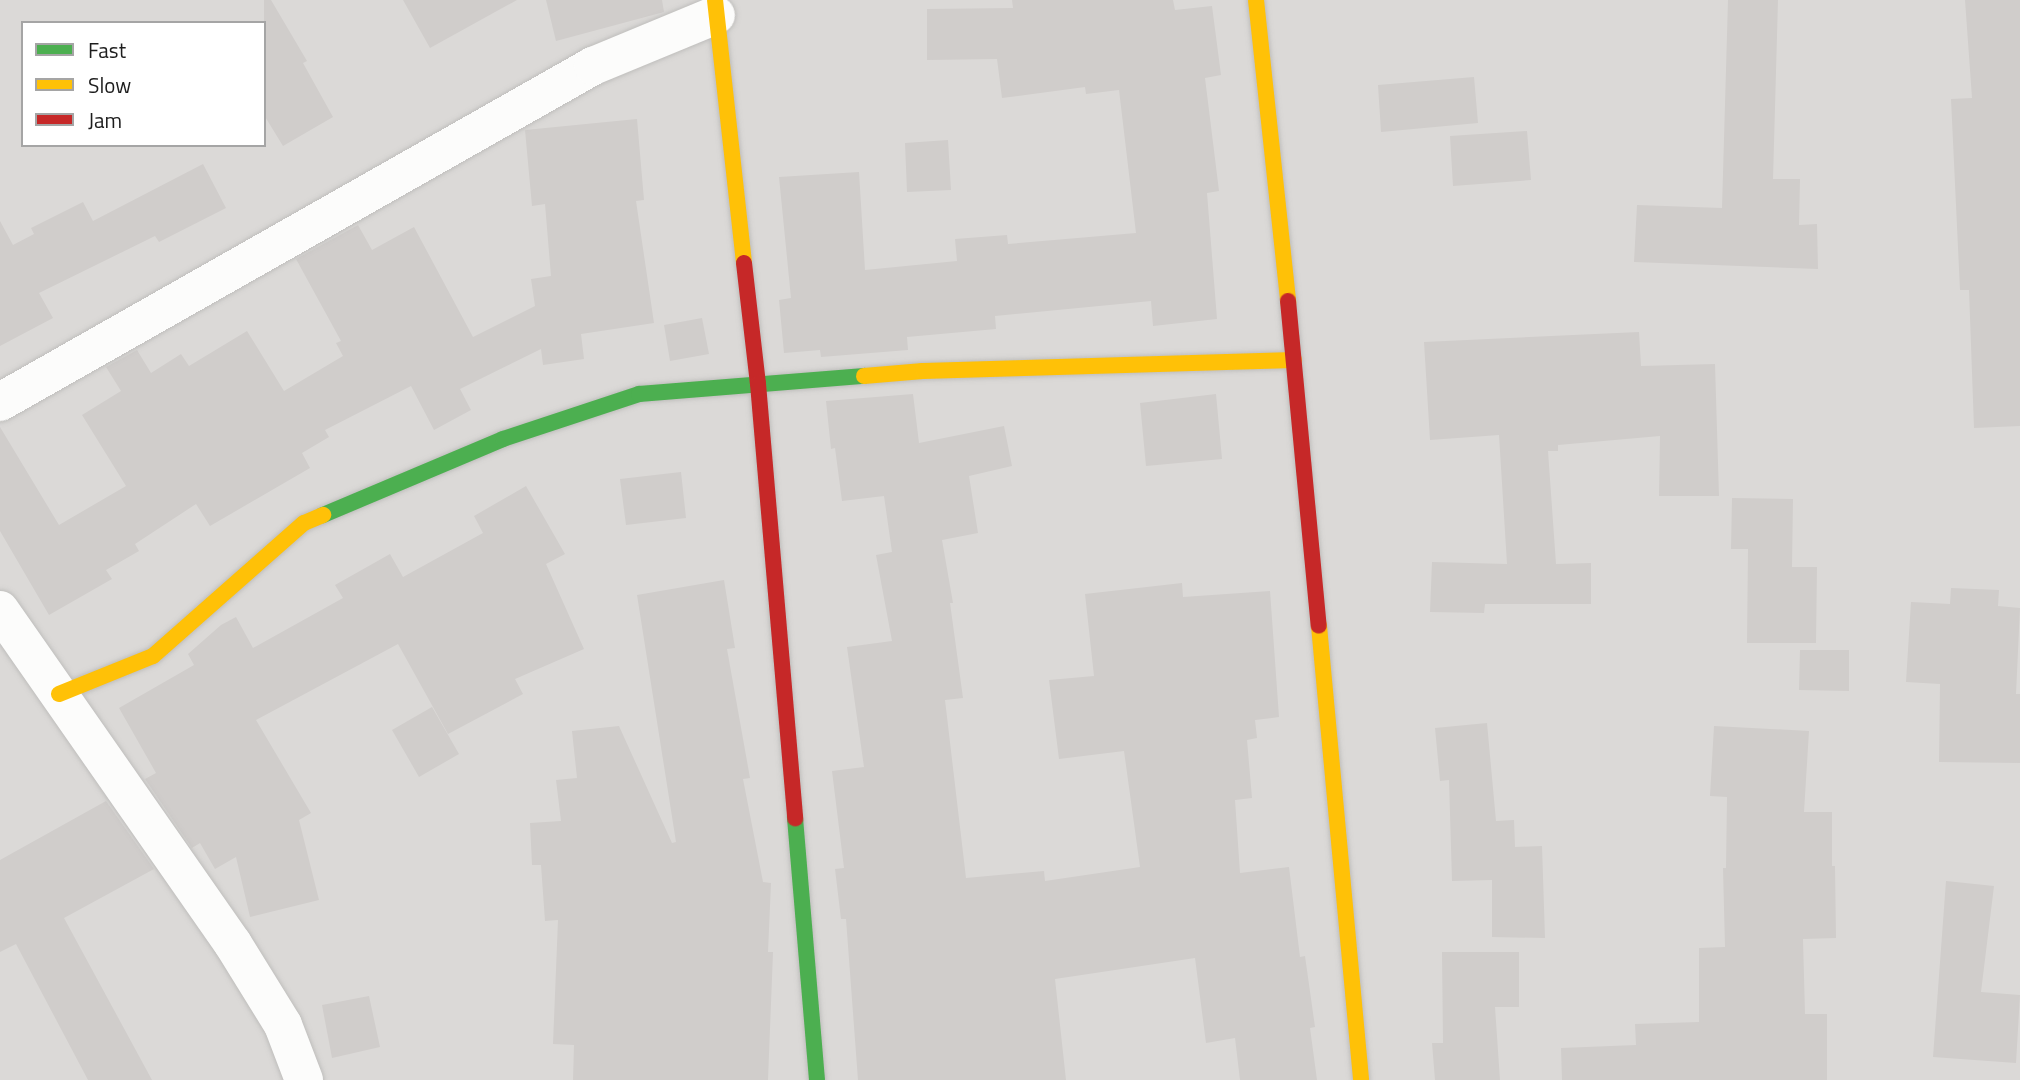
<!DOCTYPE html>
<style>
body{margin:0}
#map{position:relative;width:2020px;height:1080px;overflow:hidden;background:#ece9e6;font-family:"Titillium Web",sans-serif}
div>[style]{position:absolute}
.residential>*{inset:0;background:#dbd9d7}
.building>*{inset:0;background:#d0cdcb}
.roads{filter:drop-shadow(0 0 2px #bfbebc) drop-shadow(0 0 2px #bfbebc)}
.street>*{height:38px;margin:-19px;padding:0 19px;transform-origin:19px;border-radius:19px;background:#fcfcfb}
.fast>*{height:16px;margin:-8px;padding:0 8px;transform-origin:8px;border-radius:8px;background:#4caf50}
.slow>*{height:16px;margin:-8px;padding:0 8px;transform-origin:8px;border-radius:8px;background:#ffc107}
.jam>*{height:16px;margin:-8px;padding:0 8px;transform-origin:8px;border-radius:8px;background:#c62828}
span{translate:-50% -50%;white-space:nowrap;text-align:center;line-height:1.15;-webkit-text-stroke:7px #fff;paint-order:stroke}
.legend{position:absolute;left:21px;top:21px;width:245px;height:126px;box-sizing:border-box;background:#fff;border:2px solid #a5a5a5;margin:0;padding:9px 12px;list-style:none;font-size:21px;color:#1d1d1d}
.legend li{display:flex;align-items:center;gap:14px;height:35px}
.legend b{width:35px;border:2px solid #a5a5a5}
</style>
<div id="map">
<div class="residential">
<div style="clip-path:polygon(evenodd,0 0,2020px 0,2020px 1080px,0 1080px,0 0,23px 23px,264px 23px,264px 145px,23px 145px,23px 23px)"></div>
</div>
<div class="building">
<div style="clip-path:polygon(264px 0,271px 0,307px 61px,303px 63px,333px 117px,283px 146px,264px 115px)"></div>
<div style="clip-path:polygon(403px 0,517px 0,430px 48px)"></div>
<div style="clip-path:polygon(546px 0,662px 0,664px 12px,556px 41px)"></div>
<div style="clip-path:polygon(1012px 0,1173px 0,1175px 10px,1212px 6px,1221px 75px,1205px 78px,1219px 191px,1207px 193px,1217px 319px,1153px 326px,1151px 301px,995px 316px,996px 329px,907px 337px,908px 350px,821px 357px,820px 350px,784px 353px,779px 300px,791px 298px,779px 177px,859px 172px,865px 270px,957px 261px,955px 239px,1007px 235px,1008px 244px,1136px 233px,1119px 90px,1086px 94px,1085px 87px,1002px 98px,997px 59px,927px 60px,927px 9px,1013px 8px)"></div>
<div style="clip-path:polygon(1728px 0,1778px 0,1773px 179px,1800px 179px,1799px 225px,1817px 224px,1818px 269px,1634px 262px,1637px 205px,1722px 208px)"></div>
<div style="clip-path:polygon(1965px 0,2020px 0,2020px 426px,1974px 428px,1969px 290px,1960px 290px,1951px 99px,1972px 98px)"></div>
<div style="clip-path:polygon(1474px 77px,1478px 123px,1381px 132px,1378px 85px)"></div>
<div style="clip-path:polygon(637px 119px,644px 200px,636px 201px,654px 323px,581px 334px,584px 359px,543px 365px,541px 349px,460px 389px,471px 410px,434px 430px,411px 386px,325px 430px,329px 437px,302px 453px,310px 468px,210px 526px,196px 504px,135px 544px,139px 551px,106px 570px,112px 579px,49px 615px,0 531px,0 427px,59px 525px,126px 486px,82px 415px,121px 391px,106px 367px,137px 350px,151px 373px,181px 354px,189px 366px,247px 331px,284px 391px,343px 356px,336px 343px,341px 341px,296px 259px,358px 225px,372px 250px,414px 227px,473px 337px,535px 306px,531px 279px,551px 276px,545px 204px,532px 206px,525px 130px)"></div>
<div style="clip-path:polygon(1527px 131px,1531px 180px,1453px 186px,1450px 136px)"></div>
<div style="clip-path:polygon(948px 140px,951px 190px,907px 192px,905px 143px)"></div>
<div style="clip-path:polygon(203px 164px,226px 208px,159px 242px,155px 236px,39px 293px,53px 318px,0 346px,0 221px,13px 245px,34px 234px,31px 228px,83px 202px,93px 221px)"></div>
<div style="clip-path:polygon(702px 318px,709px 354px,670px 361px,664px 325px)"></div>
<div style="clip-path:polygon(1639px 332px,1641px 366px,1715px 364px,1719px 496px,1659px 496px,1660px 436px,1558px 445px,1558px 451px,1548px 451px,1556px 564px,1591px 563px,1591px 604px,1485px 604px,1484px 613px,1430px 612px,1432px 562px,1507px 564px,1499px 435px,1430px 440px,1424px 342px)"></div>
<div style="clip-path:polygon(913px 394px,919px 443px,1004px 426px,1012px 466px,969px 476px,978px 533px,942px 540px,953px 603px,950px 603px,963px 698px,945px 700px,966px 878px,1044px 871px,1045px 881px,1140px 867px,1124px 751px,1059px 759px,1049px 680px,1094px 676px,1085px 594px,1182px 583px,1183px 597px,1270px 591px,1279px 717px,1255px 720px,1257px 738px,1247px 740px,1252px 798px,1235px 800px,1240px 873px,1289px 867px,1300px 957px,1305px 956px,1315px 1027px,1310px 1028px,1317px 1080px,1240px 1080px,1235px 1038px,1206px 1043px,1195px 958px,1055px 979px,1066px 1080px,858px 1080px,846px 919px,841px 919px,835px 869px,844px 868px,832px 771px,864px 767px,847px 647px,892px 641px,876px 555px,892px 552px,884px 496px,842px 501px,835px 448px,831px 449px,826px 401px)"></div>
<div style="clip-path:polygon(1216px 394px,1222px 459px,1146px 466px,1140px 403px)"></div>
<div style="clip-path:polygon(681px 472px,686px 518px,626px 525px,620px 479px)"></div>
<div style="clip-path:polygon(526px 486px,565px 554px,546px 564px,584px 649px,515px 679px,523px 694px,448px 734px,398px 644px,256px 720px,311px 813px,299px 820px,319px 900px,250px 917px,236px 857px,215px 869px,200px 843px,192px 848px,145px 779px,156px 773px,119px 708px,194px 665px,188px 654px,221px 625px,236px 617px,253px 648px,343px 598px,335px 585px,390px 554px,403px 577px,483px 533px,474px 516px)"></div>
<div style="clip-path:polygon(1732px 498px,1793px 499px,1792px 567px,1817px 567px,1816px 643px,1747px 643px,1748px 549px,1731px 549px)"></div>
<div style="clip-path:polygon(724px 580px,735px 648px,727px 649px,750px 778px,743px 779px,763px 882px,771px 883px,768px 952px,773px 952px,768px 1080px,573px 1080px,574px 1045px,553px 1044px,558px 920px,545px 921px,541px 865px,532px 865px,530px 823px,561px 821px,556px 780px,577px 778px,572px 731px,619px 726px,672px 843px,676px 842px,637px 595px)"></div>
<div style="clip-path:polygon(1951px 588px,1999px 590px,1998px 606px,2020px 608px,2016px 694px,2020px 694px,2020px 763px,1939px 762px,1940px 684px,1906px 682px,1911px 602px,1950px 604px)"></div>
<div style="clip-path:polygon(1800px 650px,1849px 650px,1849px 691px,1799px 690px)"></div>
<div style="clip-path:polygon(432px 707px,459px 754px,419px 777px,392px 730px)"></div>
<div style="clip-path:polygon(1487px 723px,1496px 821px,1514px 820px,1515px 847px,1542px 846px,1545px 938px,1492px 937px,1492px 880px,1452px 881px,1449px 780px,1440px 781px,1435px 728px)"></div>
<div style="clip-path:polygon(1714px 726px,1809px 731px,1804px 812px,1832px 812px,1832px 866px,1835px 866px,1836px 938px,1803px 939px,1805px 1014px,1827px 1014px,1827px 1080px,1562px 1080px,1561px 1048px,1636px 1045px,1635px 1024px,1699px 1022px,1699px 948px,1725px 947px,1723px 868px,1726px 868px,1727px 797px,1710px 796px)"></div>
<div style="clip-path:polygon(106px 801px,154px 869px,64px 918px,152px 1080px,88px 1080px,16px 944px,0 952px,0 860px)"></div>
<div style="clip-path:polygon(1946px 881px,1994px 886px,1981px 992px,2020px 995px,2016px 1063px,1933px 1057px)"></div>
<div style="clip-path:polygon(1442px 952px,1519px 952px,1519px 1007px,1495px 1007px,1500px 1080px,1435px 1080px,1432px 1043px,1443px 1043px)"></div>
<div style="clip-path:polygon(369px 996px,380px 1047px,332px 1058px,322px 1005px)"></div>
</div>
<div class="roads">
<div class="street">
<div style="left:0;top:402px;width:682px;rotate:-29.54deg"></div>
<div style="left:593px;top:66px;width:133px;rotate:-22.5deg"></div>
<div style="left:0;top:610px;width:407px;rotate:55.1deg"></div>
<div style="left:233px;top:944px;width:95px;rotate:58.3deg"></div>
<div style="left:283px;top:1025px;width:59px;rotate:69.1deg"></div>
</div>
<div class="fast">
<div style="left:323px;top:515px;width:195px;rotate:-22.9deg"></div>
<div style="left:503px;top:439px;width:143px;rotate:-18.3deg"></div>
<div style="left:639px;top:394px;width:226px;rotate:-4.6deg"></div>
<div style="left:795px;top:818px;width:263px;rotate:85.2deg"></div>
</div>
<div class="slow">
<div style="left:715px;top:0;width:265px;rotate:83.7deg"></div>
<div style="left:1256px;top:0;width:303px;rotate:83.9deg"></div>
<div style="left:864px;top:376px;width:59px;rotate:-4.8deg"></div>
<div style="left:923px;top:371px;width:371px;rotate:-1.7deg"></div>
<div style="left:1319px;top:626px;width:456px;rotate:84.7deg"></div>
<div style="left:59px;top:694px;width:101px;rotate:-22deg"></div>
<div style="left:153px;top:656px;width:201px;rotate:-41.4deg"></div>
<div style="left:304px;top:523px;width:21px;rotate:-23deg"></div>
</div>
<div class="jam">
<div style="left:744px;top:263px;width:122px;rotate:83.4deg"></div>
<div style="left:758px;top:384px;width:436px;rotate:85.1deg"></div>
<div style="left:1288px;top:301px;width:326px;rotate:84.6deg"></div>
</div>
</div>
<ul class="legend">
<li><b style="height:9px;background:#4caf50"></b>Fast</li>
<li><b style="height:9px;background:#ffc107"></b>Slow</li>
<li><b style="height:9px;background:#c62828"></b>Jam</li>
</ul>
</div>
